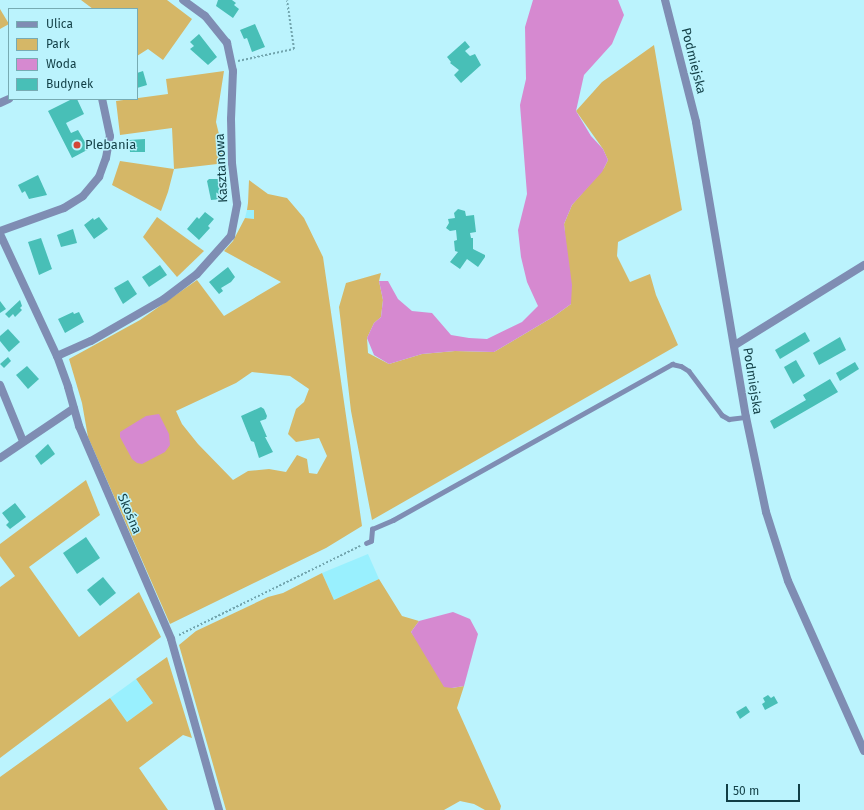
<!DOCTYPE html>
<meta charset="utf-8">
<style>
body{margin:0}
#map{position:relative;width:864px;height:810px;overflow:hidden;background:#bbf3fd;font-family:"Fira Sans",sans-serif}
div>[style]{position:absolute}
.built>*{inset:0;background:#99f0fe}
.green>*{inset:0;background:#d5b767}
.water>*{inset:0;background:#d689d0}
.building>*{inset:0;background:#48bfb7}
.path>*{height:2px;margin-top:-1px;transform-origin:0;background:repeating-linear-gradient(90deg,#72a5ae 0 2px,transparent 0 4px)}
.lane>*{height:4.5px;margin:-2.25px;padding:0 2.25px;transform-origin:2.25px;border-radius:2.25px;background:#7f8db3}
.street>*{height:8px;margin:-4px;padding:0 4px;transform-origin:4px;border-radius:4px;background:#7f8db3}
.dots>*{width:11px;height:11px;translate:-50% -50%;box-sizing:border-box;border:2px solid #bbf3fd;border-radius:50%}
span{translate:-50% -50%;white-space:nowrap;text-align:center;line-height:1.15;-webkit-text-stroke:3px #bbf3fd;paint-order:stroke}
.street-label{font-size:13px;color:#113e45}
.poi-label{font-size:13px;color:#113e45}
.left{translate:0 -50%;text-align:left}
.legend{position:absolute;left:8px;top:8px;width:130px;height:92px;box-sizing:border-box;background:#bbf3fd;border:1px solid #77abb3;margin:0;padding:5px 7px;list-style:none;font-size:12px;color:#113e45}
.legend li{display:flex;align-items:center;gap:8px;height:20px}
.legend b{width:20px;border:1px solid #77abb3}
.scale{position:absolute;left:726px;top:784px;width:74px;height:18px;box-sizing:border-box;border:2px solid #113e45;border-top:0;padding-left:5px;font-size:12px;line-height:14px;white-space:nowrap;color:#113e45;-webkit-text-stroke:3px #bbf3fd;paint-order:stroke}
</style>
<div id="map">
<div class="built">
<div style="clip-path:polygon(247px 210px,254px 210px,254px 219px,245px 218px)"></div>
<div style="clip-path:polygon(368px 554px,379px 579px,334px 600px,322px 573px)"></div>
<div style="clip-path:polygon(136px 679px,153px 703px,127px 722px,110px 698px)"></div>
</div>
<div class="green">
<div style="clip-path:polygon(81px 0,167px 0,192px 19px,163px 60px,148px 49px,137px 56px,137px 9px,93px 9px)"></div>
<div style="clip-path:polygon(0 9px,9px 24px,0 29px)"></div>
<div style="clip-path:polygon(654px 45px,682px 210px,618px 242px,617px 256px,630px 282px,650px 274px,656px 295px,678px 345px,372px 520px,351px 411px,339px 307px,346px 283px,381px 273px,379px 281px,383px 300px,381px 317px,374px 323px,367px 338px,368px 353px,389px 364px,422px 354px,455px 351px,494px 352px,553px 317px,571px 304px,564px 224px,572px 205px,604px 168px,608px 160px,603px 149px,576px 111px,602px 82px)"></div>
<div style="clip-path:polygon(224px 71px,216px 122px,226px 163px,174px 169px,168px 192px,161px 211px,112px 185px,120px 161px,174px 169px,172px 128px,120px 135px,116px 101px,168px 94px,166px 79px)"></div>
<div style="clip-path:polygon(evenodd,249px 180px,268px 194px,287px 198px,304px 218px,323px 257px,362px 526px,326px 548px,170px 624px,88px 437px,82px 403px,69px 359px,140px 320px,197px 280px,224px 316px,281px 282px,224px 251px,233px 241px,245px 218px,254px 219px,254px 210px,247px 210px,248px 203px,249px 180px,252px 372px,290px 376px,309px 389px,304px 402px,296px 409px,288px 434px,296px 442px,319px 438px,327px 456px,317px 474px,309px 473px,307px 459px,297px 455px,286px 472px,269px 469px,248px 471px,233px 480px,198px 444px,182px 424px,176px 411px,236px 383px,252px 372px)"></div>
<div style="clip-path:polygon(157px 217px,204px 251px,177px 277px,143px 237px)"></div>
<div style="clip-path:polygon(86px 480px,100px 515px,29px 567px,79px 637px,139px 592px,161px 637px,0 758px,0 587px,15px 576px,0 556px,0 544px)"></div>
<div style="clip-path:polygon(322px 573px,334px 600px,379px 579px,402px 616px,419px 621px,411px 632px,452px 688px,464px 686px,457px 708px,501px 806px,500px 810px,485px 810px,474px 804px,460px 801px,444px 810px,226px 810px,179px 645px,196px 631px,268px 597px,283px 593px)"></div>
<div style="clip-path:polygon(167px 657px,192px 738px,183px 735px,139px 768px,168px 810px,0 810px,0 777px,110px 698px,127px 722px,153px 703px,136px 679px)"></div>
</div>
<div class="water">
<div style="clip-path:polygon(533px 0,618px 0,624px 15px,612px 44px,584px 75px,576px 111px,591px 136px,603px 149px,608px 160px,602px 172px,572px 205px,564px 224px,572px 285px,571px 304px,553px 317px,494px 352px,455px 351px,422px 354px,389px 364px,374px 355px,367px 338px,374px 323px,381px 317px,383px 300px,379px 281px,388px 281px,398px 299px,412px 311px,432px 313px,451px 335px,469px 338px,487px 339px,522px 322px,538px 306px,527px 282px,521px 257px,518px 230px,527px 194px,520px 105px,526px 79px,525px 27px)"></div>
<div style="clip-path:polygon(159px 414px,169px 434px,170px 445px,165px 452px,142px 464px,137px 463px,132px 459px,120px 437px,120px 432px,146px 416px)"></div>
<div style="clip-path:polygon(453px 612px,470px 619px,478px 634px,464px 686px,452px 688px,444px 687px,411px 632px,419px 621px)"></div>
</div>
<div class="building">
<div style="clip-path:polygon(218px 0,232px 0,236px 3px,234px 5px,239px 9px,233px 18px,216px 6px)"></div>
<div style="clip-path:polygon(255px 24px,265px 47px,252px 52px,247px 38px,244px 39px,240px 30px)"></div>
<div style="clip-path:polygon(199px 34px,217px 57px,208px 65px,190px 49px,194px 46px,190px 42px)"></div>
<div style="clip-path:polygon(465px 41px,470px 47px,465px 51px,470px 56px,475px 54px,481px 65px,461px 83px,454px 75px,459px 70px,450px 63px,451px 62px,447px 57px)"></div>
<div style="clip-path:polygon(143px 71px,147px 85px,137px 88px,137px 73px)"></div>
<div style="clip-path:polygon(72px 99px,77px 99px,84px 114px,66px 123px,71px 133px,78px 130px,89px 149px,72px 158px,48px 111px)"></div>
<div style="clip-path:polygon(145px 139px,145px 152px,130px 152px,129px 140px)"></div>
<div style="clip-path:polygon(38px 175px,47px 195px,29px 199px,25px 191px,22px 193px,18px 185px)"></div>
<div style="clip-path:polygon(209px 179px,221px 179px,222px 199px,211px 200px,207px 181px)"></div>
<div style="clip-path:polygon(458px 209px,465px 211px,466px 216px,474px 215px,476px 232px,470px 233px,471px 238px,473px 238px,473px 249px,485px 255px,485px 257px,478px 267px,467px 259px,460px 269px,450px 262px,458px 252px,455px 251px,454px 241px,457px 240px,456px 230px,450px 231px,446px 228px,449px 223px,448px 219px,455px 218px,454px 213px)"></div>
<div style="clip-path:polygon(205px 212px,214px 219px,208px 226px,210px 228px,199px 240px,187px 229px,197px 217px,199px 219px)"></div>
<div style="clip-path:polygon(99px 217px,108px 229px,94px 239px,84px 225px,93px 218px,94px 220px)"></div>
<div style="clip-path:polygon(73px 229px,77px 243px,61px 247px,57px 235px)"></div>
<div style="clip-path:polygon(41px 238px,52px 269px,39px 275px,28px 242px)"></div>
<div style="clip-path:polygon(160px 265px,167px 275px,149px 287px,142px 277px)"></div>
<div style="clip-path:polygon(228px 267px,235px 277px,231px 282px,221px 288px,223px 291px,219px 294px,209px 282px)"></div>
<div style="clip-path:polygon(128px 280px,137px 294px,123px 304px,114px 288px)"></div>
<div style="clip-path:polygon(20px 300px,22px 306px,20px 308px,22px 310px,15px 317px,13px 314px,9px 318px,5px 314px)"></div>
<div style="clip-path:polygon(0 301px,6px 309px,0 313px)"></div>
<div style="clip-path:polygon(73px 312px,74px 314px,79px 312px,84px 322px,65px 333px,58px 319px)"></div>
<div style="clip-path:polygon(8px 329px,20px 342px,9px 352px,0 341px,0 336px)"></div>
<div style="clip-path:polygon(805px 332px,810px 341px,780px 359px,775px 350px)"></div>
<div style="clip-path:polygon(840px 337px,846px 350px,819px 365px,813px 353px)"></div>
<div style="clip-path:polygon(8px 357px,11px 361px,4px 368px,0 364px)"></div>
<div style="clip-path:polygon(796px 360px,805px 376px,793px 384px,784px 367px)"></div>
<div style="clip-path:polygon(855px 362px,859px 369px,840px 381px,836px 373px)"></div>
<div style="clip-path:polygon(27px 366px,39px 379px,28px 389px,16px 375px)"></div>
<div style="clip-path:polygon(830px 379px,838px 392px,774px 429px,770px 421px,806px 400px,803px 395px)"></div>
<div style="clip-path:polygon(261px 407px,264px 409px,267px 416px,266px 419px,260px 421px,267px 437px,265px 437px,273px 452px,259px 458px,254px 442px,251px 441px,241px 416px)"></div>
<div style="clip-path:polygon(48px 444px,55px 454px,41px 465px,35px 456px)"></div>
<div style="clip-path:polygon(15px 503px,26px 517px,10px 529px,6px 525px,9px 522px,2px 513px)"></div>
<div style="clip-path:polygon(86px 537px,100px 558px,77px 574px,63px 553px)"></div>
<div style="clip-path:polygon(103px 577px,116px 593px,100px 606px,87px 590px)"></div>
<div style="clip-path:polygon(768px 695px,771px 698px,774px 696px,778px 703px,765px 710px,762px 704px,765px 702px,763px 698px)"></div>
<div style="clip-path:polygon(746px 706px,750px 712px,740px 719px,736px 712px)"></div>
</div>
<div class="path">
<div style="left:238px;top:61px;width:57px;rotate:-12.1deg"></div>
<div style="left:294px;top:49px;width:49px;rotate:-98.1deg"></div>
<div style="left:179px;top:635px;width:202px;rotate:-26.2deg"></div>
</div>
<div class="lane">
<div style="left:366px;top:543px;width:5px;rotate:-22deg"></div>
<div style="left:371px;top:541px;width:12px;rotate:-85deg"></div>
<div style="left:372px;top:529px;width:23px;rotate:-23deg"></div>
<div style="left:393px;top:520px;width:320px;rotate:-29.2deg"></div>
<div style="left:672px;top:364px;width:9px;rotate:13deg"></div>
<div style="left:681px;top:366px;width:9px;rotate:32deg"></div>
<div style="left:689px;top:371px;width:55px;rotate:53.1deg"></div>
<div style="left:722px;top:415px;width:8px;rotate:30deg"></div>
<div style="left:729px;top:419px;width:17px;rotate:-7deg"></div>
</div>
<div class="street">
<div style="left:665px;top:0;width:126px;rotate:75.7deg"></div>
<div style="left:696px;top:122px;width:299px;rotate:80.4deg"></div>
<div style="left:746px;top:417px;width:97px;rotate:78.1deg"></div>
<div style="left:766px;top:512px;width:72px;rotate:72.3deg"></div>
<div style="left:788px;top:581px;width:186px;rotate:65.9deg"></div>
<div style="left:0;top:103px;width:10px;rotate:-24deg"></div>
<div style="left:0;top:231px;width:68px;rotate:-19.8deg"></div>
<div style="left:64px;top:208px;width:22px;rotate:-32deg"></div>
<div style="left:83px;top:196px;width:25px;rotate:-50deg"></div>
<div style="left:99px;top:177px;width:20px;rotate:-70deg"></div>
<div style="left:106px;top:158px;width:22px;rotate:-80deg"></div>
<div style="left:110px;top:136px;width:38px;rotate:-102deg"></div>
<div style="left:0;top:234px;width:135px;rotate:65deg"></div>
<div style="left:57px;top:356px;width:33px;rotate:70deg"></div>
<div style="left:68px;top:387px;width:41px;rotate:74.2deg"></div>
<div style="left:79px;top:426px;width:232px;rotate:66.6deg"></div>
<div style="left:171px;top:639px;width:178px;rotate:74.3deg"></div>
<div style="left:735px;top:345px;width:152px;rotate:-31.8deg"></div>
<div style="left:57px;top:356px;width:37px;rotate:-24deg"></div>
<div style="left:91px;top:341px;width:84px;rotate:-29.9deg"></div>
<div style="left:164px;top:299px;width:41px;rotate:-37.1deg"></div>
<div style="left:197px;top:274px;width:51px;rotate:-48.2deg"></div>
<div style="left:231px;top:236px;width:33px;rotate:-79deg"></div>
<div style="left:237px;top:204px;width:41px;rotate:-97deg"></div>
<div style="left:232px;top:163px;width:44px;rotate:-91.3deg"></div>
<div style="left:231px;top:119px;width:48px;rotate:-87.6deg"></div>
<div style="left:233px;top:71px;width:29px;rotate:-102deg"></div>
<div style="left:227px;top:43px;width:35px;rotate:-129deg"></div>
<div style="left:205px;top:16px;width:27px;rotate:-144deg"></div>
<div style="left:0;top:385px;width:61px;rotate:67.7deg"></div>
<div style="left:0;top:458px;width:89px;rotate:-34deg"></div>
</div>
<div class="dots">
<div style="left:77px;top:145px;background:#d34638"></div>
</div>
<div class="street-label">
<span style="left:693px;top:61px;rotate:76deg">Podmiejska</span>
<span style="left:222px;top:168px;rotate:-93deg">Kasztanowa</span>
<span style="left:752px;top:381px;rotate:81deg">Podmiejska</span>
<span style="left:129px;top:514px;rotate:67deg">Skośna</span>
</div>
<div class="poi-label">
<span class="left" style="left:85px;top:145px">Plebania</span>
</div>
<ul class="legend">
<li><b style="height:5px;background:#7f8db3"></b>Ulica</li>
<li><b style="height:11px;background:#d5b767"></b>Park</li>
<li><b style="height:11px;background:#d689d0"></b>Woda</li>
<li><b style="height:11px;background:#48bfb7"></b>Budynek</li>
</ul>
<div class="scale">50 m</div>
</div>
